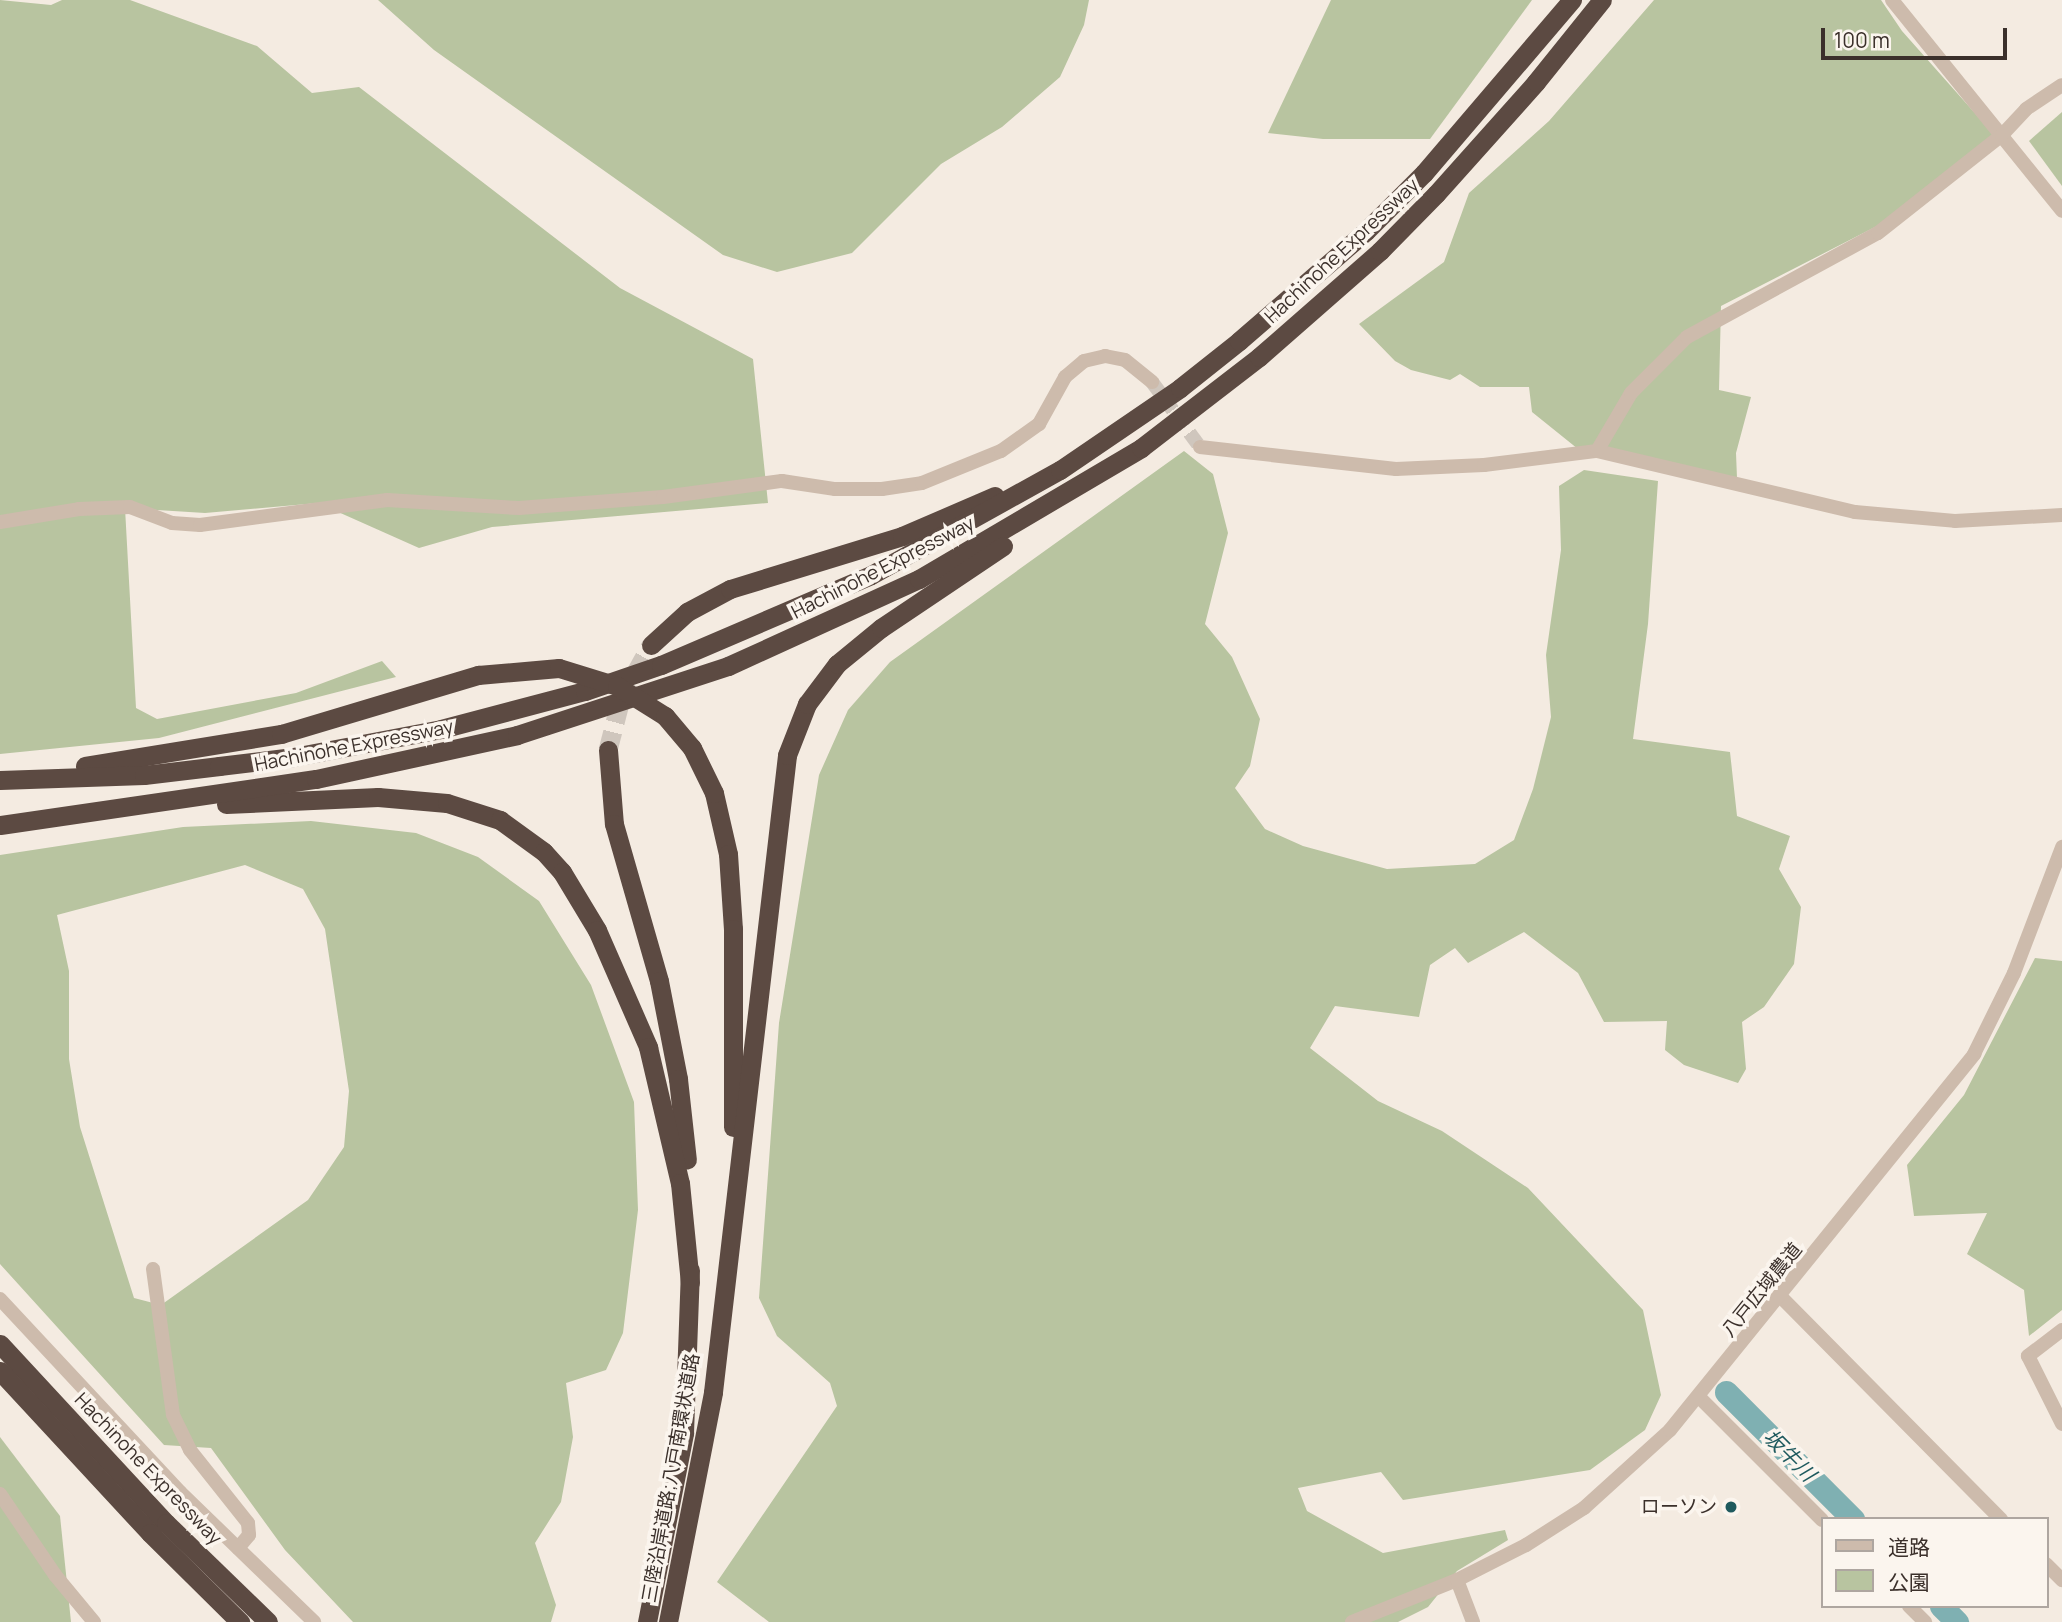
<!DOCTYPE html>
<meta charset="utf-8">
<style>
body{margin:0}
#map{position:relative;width:2062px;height:1622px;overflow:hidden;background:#f4ebe1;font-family:Manrope,"Noto Sans JP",sans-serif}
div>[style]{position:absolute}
.green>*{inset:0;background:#b8c4a0}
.river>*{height:23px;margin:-11.5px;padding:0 11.5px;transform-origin:11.5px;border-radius:11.5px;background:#7fb0b2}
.minor-tunnel>*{height:14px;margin-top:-7px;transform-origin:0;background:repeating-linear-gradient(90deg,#cfc6bd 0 14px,transparent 0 21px)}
.highway-tunnel>*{height:19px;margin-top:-9.5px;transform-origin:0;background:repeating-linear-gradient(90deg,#cfc6bd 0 19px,transparent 0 29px)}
.minor>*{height:14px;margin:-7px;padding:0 7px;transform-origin:7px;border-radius:7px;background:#cdbbac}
.highway>*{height:19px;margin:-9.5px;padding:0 9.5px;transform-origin:9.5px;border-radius:9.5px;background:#5c4a42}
.highway-bridge>*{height:19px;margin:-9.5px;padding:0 9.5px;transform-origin:9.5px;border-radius:9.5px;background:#5c4a42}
.dots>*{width:19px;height:19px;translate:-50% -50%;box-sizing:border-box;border:4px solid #fbf5ee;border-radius:50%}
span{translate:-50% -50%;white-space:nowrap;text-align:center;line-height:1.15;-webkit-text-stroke:7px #fbf5ee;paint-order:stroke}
.street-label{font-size:19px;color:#3b302b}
.poi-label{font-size:19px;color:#3b302b}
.right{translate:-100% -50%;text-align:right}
.water-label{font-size:21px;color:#1f5a5e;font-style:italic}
.legend{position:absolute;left:1821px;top:1517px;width:228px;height:91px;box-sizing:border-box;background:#fbf5ee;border:2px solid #aea6a0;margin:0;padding:9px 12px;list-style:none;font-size:21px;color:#3b302b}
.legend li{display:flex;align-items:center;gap:14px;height:35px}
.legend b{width:35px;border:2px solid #aea6a0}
.scale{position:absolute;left:1821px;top:28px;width:186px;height:32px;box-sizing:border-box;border:4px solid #3b302b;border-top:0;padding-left:9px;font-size:21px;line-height:24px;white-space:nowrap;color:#3b302b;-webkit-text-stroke:5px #fbf5ee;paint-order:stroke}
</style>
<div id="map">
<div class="green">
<div style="clip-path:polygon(0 0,51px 5px,62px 0,130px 0,257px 46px,312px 93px,359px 87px,620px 288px,753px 359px,768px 503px,492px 527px,419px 548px,318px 503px,205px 513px,125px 508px,136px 708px,157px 719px,296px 693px,382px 661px,396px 677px,159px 738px,0 754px)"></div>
<div style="clip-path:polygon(378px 0,1089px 0,1084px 25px,1060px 77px,1002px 127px,941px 164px,852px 253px,777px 272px,723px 255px,434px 50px)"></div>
<div style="clip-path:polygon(1331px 0,1532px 0,1430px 139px,1323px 139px,1268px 133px)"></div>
<div style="clip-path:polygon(1654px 0,1881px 0,1902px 31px,1997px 138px,1879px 225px,1721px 306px,1719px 390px,1751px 397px,1736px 453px,1737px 478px,1578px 449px,1532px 412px,1529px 387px,1480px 387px,1460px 374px,1450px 380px,1411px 370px,1395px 361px,1359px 324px,1444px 262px,1469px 193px,1549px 121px)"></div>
<div style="clip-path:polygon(2062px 112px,2062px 186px,2029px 141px)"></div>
<div style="clip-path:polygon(1184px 451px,1213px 474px,1228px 533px,1205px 624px,1232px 657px,1260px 719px,1250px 766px,1235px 788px,1265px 829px,1303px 846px,1387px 869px,1475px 864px,1514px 840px,1533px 789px,1551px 717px,1546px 655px,1561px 550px,1559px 486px,1584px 470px,1658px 481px,1648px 624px,1633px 739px,1730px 752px,1737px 816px,1790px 836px,1779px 869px,1801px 907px,1794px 964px,1764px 1007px,1742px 1022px,1746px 1069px,1738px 1083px,1684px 1065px,1665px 1050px,1667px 1021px,1604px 1022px,1578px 973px,1524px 932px,1468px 963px,1455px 948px,1430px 965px,1419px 1017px,1335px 1006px,1310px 1048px,1378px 1101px,1442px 1131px,1528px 1188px,1643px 1310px,1661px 1395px,1645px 1430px,1590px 1470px,1403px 1500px,1381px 1472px,1298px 1488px,1307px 1511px,1383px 1553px,1505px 1530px,1508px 1540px,1457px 1571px,1428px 1607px,1398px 1622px,769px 1622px,717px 1582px,837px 1406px,830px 1383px,777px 1336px,759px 1298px,779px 1023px,819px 775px,848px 710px,890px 662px)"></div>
<div style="clip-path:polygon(evenodd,311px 821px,416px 833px,478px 857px,539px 901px,591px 985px,634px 1102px,638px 1210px,623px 1333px,606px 1370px,566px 1383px,573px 1437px,561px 1502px,535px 1543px,556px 1605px,551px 1622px,353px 1622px,285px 1550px,211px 1448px,164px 1445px,0 1264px,0 855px,183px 827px,311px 821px,245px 865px,303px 889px,325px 929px,349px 1091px,344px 1147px,308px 1200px,161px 1305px,134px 1298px,80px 1127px,69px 1059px,69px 971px,57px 915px,245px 865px)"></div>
<div style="clip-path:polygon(2035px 958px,2062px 961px,2062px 1310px,2029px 1336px,2024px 1290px,1967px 1254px,1987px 1213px,1914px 1216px,1907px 1165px,1964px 1095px)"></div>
<div style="clip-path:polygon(0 1437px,60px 1516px,71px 1622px,0 1622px)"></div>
</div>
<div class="river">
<div style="left:1726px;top:1392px;width:180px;rotate:45deg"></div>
<div style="left:1941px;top:1606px;width:23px;rotate:45deg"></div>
</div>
<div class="minor-tunnel">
<div style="left:1152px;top:382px;width:81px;rotate:53.6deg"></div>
</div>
<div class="highway-tunnel">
<div style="left:608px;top:750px;width:53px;rotate:-75.7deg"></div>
<div style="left:621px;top:699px;width:62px;rotate:-60.9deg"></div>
</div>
<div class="minor">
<div style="left:1892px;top:0;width:271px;rotate:51.1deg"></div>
<div style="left:1200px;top:447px;width:197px;rotate:6.4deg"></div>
<div style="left:1396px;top:469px;width:88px;rotate:-2.6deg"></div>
<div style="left:1484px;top:465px;width:114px;rotate:-7.1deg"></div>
<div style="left:1597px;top:451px;width:265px;rotate:13.3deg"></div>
<div style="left:1855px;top:512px;width:100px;rotate:5.1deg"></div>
<div style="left:1955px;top:521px;width:107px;rotate:-3.2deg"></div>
<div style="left:1597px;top:451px;width:67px;rotate:-59.6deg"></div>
<div style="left:1631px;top:393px;width:79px;rotate:-45deg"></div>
<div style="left:1687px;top:337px;width:217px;rotate:-28.6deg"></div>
<div style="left:1878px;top:233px;width:158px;rotate:-38.3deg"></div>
<div style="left:2002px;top:135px;width:35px;rotate:-47deg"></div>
<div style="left:2026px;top:109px;width:43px;rotate:-33.7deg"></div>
<div style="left:0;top:522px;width:80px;rotate:-9.3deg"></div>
<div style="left:79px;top:509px;width:51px;rotate:-2.2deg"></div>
<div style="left:130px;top:507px;width:45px;rotate:20.9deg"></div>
<div style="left:172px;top:523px;width:28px;rotate:4deg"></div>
<div style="left:200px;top:525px;width:189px;rotate:-7.6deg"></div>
<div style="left:387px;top:500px;width:132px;rotate:3.5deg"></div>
<div style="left:519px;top:508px;width:144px;rotate:-4.4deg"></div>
<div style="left:663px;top:497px;width:120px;rotate:-7.7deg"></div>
<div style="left:782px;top:481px;width:54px;rotate:8.6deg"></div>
<div style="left:835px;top:489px;width:47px"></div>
<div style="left:882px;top:489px;width:40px;rotate:-8.5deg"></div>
<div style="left:922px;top:483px;width:85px;rotate:-22.1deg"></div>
<div style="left:1001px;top:451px;width:47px;rotate:-35.4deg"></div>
<div style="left:1039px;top:424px;width:54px;rotate:-61deg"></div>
<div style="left:1065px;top:377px;width:25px;rotate:-40deg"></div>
<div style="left:1084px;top:361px;width:22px;rotate:-13deg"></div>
<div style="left:1105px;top:356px;width:20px;rotate:11deg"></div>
<div style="left:1125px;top:360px;width:35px;rotate:39deg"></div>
<div style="left:153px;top:1269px;width:147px;rotate:82.2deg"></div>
<div style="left:173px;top:1415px;width:39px;rotate:64deg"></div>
<div style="left:190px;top:1450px;width:93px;rotate:51.5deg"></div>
<div style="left:248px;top:1523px;width:12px;rotate:85deg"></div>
<div style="left:249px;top:1535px;width:17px;rotate:130deg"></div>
<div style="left:1781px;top:1297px;width:313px;rotate:45.3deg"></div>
<div style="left:0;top:1299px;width:264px;rotate:47deg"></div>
<div style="left:180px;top:1492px;width:187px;rotate:44.1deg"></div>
<div style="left:2062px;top:1330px;width:43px;rotate:142.6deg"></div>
<div style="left:2028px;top:1356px;width:76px;rotate:63.4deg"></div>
<div style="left:1699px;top:1397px;width:174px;rotate:45deg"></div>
<div style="left:0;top:1494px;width:98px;rotate:55.8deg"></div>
<div style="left:55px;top:1575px;width:61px;rotate:50.3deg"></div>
<div style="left:2046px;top:1564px;width:23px;rotate:45deg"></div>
<div style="left:1457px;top:1580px;width:45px;rotate:69.1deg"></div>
<div style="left:1909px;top:1606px;width:23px;rotate:45deg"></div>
<div style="left:1352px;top:1622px;width:113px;rotate:-21.8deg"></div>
<div style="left:1457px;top:1580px;width:77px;rotate:-26.9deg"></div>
<div style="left:1526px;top:1545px;width:69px;rotate:-32.5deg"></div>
<div style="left:1584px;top:1508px;width:116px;rotate:-42.2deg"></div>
<div style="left:1670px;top:1430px;width:484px;rotate:-51deg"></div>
<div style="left:1974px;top:1054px;width:90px;rotate:-63.7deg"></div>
<div style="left:2014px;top:973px;width:135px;rotate:-69.1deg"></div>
</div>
<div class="highway">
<div style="left:651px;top:645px;width:49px;rotate:-42.5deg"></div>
<div style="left:687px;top:612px;width:49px;rotate:-28.1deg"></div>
<div style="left:730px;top:589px;width:180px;rotate:-17.1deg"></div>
<div style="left:902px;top:536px;width:101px;rotate:-23.3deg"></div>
<div style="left:608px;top:750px;width:74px;rotate:85.4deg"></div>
<div style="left:614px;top:824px;width:163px;rotate:74deg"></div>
<div style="left:659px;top:981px;width:100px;rotate:79deg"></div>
<div style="left:678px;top:1079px;width:81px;rotate:83.7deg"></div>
<div style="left:85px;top:766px;width:199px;rotate:-9.3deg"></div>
<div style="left:281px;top:734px;width:206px;rotate:-16.7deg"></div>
<div style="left:478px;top:675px;width:81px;rotate:-4.9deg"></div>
<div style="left:0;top:780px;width:144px;rotate:-2deg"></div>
<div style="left:144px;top:775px;width:76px;rotate:-6.8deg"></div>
<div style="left:219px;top:766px;width:75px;rotate:-6.9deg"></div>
<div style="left:293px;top:757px;width:151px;rotate:-10.7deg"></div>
<div style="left:441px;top:729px;width:149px;rotate:-14.8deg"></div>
<div style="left:585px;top:691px;width:80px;rotate:-18.9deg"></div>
<div style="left:661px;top:665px;width:228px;rotate:-23.2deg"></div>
<div style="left:871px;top:575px;width:216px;rotate:-29.1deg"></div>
<div style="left:1060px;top:470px;width:145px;rotate:-34.3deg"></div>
<div style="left:1180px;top:388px;width:75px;rotate:-38.5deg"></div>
<div style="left:1239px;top:341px;width:168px;rotate:-40.9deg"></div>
<div style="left:1366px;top:231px;width:82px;rotate:-45deg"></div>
<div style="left:1424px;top:173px;width:228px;rotate:-49.5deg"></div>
<div style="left:714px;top:793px;width:63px;rotate:77.1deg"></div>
<div style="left:728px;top:854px;width:75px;rotate:86.2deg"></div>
<div style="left:733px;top:929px;width:198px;rotate:90deg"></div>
<div style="left:226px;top:804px;width:152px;rotate:-2.6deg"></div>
<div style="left:378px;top:797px;width:69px;rotate:5deg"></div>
<div style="left:447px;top:803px;width:56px;rotate:17.8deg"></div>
<div style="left:500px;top:820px;width:54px;rotate:36deg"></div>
<div style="left:544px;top:852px;width:27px;rotate:48deg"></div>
<div style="left:562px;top:872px;width:68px;rotate:58.9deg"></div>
<div style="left:597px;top:930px;width:128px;rotate:66.4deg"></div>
<div style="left:648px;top:1047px;width:140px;rotate:76.8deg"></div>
<div style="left:680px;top:1183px;width:100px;rotate:84.3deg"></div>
<div style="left:0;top:825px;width:319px;rotate:-8.3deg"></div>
<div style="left:316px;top:779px;width:206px;rotate:-12.3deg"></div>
<div style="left:517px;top:735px;width:222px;rotate:-18.1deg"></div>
<div style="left:728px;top:666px;width:210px;rotate:-24.5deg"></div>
<div style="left:919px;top:579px;width:258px;rotate:-30.5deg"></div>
<div style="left:1141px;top:448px;width:149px;rotate:-37.6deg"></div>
<div style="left:1259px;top:357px;width:161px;rotate:-41.2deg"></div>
<div style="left:1380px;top:251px;width:80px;rotate:-45.5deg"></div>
<div style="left:1436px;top:194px;width:150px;rotate:-48.2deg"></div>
<div style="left:1536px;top:82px;width:105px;rotate:-51.2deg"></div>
<div style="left:0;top:1344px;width:244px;rotate:47.2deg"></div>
<div style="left:166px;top:1523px;width:142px;rotate:44.1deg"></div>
<div style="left:0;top:1371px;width:221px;rotate:47.2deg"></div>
<div style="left:150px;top:1533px;width:127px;rotate:44.7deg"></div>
<div style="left:647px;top:1622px;width:193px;rotate:-78.9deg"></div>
<div style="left:684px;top:1433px;width:163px;rotate:-87.9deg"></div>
<div style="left:668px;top:1622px;width:234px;rotate:-78.9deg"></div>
<div style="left:713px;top:1392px;width:641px;rotate:-83.37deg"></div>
<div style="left:787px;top:755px;width:55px;rotate:-68.6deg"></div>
<div style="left:807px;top:704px;width:50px;rotate:-53.1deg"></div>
<div style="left:837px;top:664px;width:57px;rotate:-39.3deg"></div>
<div style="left:881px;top:628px;width:147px;rotate:-33.9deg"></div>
</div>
<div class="highway-bridge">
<div style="left:559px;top:668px;width:61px;rotate:17.2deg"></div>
<div style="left:617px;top:686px;width:57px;rotate:32deg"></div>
<div style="left:665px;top:716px;width:42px;rotate:49.8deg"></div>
<div style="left:692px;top:748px;width:50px;rotate:63.9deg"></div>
</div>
<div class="dots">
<div style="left:1731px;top:1507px;background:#1f5a5e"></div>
</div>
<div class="street-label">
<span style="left:1342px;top:251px;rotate:-43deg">Hachinohe Expressway</span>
<span style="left:883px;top:568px;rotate:-27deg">Hachinohe Expressway</span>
<span style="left:354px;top:746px;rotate:-11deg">Hachinohe Expressway</span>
<span style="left:1762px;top:1290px;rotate:-51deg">八戸広域農道</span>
<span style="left:148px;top:1469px;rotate:46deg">Hachinohe Expressway</span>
<span style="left:671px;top:1478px;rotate:-80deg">三陸沿岸道路;八戸南環状道路</span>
</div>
<div class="poi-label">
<span class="right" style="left:1717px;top:1507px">ローソン</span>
</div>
<div class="water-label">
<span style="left:1790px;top:1455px;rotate:45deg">坂牛川</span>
</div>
<ul class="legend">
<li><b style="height:9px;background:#cdbbac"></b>道路</li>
<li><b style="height:19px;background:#b8c4a0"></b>公園</li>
</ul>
<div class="scale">100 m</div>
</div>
